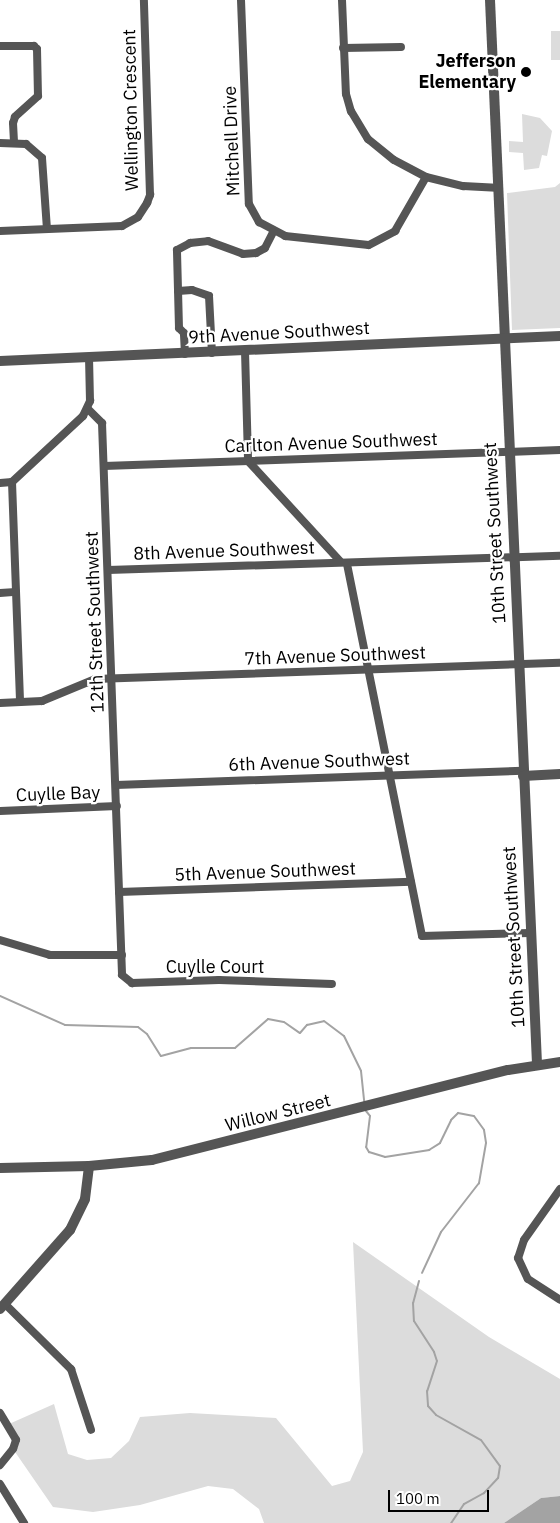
<!DOCTYPE html>
<style>
body{margin:0}
#map{position:relative;width:560px;height:1523px;overflow:hidden;background:#fff;font-family:"IBM Plex Sans",sans-serif}
div>[style]{position:absolute}
.green>*{inset:0;background:#dcdcdc}
.water>*{inset:0;background:#a3a3a3}
.stream>*{height:2px;margin:-1px;padding:0 1px;transform-origin:1px;border-radius:1px;background:#a3a3a3}
.minor>*{height:8px;margin:-4px;padding:0 4px;transform-origin:4px;border-radius:4px;background:#555}
.tertiary>*{height:10px;margin:-5px;padding:0 5px;transform-origin:5px;border-radius:5px;background:#555}
.dots>*{width:14px;height:14px;translate:-50% -50%;box-sizing:border-box;border:2px solid #fff;border-radius:50%}
span{translate:-50% -50%;white-space:nowrap;text-align:center;line-height:1.15;-webkit-text-stroke:4.5px #fff;paint-order:stroke}
.poi-label{font-size:18px;color:#000;font-weight:700}
.right{translate:-100% -50%;text-align:right}
.street-label{font-size:18px;color:#000}
.scale{position:absolute;left:388px;top:1490px;width:101px;height:22px;box-sizing:border-box;border:2px solid #000;border-top:0;padding-left:6px;font-size:15px;line-height:18px;white-space:nowrap;color:#000;-webkit-text-stroke:4px #fff;paint-order:stroke}
</style>
<div id="map">
<div class="green">
<div style="clip-path:polygon(560px 31px,560px 60px,551px 60px,551px 31px)"></div>
<div style="clip-path:polygon(522px 114px,540px 118px,552px 131px,547px 156px,542px 155px,539px 168px,524px 170px,523px 153px,509px 152px,509px 141px,523px 142px)"></div>
<div style="clip-path:polygon(560px 183px,560px 328px,512px 330px,507px 193px,555px 187px)"></div>
<div style="clip-path:polygon(353px 1242px,489px 1337px,560px 1379px,560px 1496px,541px 1498px,504px 1523px,264px 1523px,259px 1509px,233px 1489px,208px 1486px,140px 1505px,93px 1512px,53px 1507px,13px 1449px,15px 1445px,9px 1424px,54px 1404px,68px 1454px,87px 1460px,111px 1458px,129px 1441px,140px 1417px,190px 1413px,276px 1418px,332px 1486px,350px 1481px,363px 1452px)"></div>
</div>
<div class="water">
<div style="clip-path:polygon(560px 1496px,560px 1523px,504px 1523px,541px 1498px)"></div>
</div>
<div class="stream">
<div style="left:0;top:996px;width:71px;rotate:24deg"></div>
<div style="left:65px;top:1025px;width:73px;rotate:1.6deg"></div>
<div style="left:138px;top:1027px;width:11px;rotate:38deg"></div>
<div style="left:147px;top:1034px;width:26px;rotate:58deg"></div>
<div style="left:161px;top:1056px;width:31px;rotate:-15deg"></div>
<div style="left:191px;top:1048px;width:44px"></div>
<div style="left:235px;top:1048px;width:44px;rotate:-41.3deg"></div>
<div style="left:268px;top:1019px;width:16px;rotate:11deg"></div>
<div style="left:284px;top:1022px;width:19px;rotate:35deg"></div>
<div style="left:300px;top:1033px;width:11px;rotate:-49deg"></div>
<div style="left:307px;top:1025px;width:17px;rotate:-13deg"></div>
<div style="left:324px;top:1021px;width:25px;rotate:37deg"></div>
<div style="left:344px;top:1036px;width:39px;rotate:64deg"></div>
<div style="left:361px;top:1071px;width:31px;rotate:84deg"></div>
<div style="left:366px;top:1111px;width:6px;rotate:51deg"></div>
<div style="left:370px;top:1116px;width:31px;rotate:97deg"></div>
<div style="left:366px;top:1147px;width:6px;rotate:59deg"></div>
<div style="left:369px;top:1152px;width:17px;rotate:17deg"></div>
<div style="left:385px;top:1157px;width:45px;rotate:-9deg"></div>
<div style="left:429px;top:1150px;width:13px;rotate:-32deg"></div>
<div style="left:440px;top:1143px;width:25px;rotate:-64deg"></div>
<div style="left:451px;top:1120px;width:10px;rotate:-45deg"></div>
<div style="left:458px;top:1113px;width:16px;rotate:11deg"></div>
<div style="left:474px;top:1116px;width:17px;rotate:54deg"></div>
<div style="left:484px;top:1130px;width:13px;rotate:81deg"></div>
<div style="left:486px;top:1143px;width:41px;rotate:99.9deg"></div>
<div style="left:479px;top:1183px;width:62px;rotate:127.8deg"></div>
<div style="left:441px;top:1232px;width:45px;rotate:114.9deg"></div>
<div style="left:419px;top:1281px;width:23px;rotate:105deg"></div>
<div style="left:413px;top:1303px;width:18px;rotate:87deg"></div>
<div style="left:414px;top:1321px;width:37px;rotate:57deg"></div>
<div style="left:434px;top:1352px;width:9px;rotate:72deg"></div>
<div style="left:437px;top:1361px;width:32px;rotate:108deg"></div>
<div style="left:427px;top:1391px;width:15px;rotate:86deg"></div>
<div style="left:428px;top:1406px;width:12px;rotate:48deg"></div>
<div style="left:436px;top:1415px;width:51px;rotate:29.1deg"></div>
<div style="left:481px;top:1440px;width:32px;rotate:54deg"></div>
<div style="left:500px;top:1466px;width:12px;rotate:99deg"></div>
<div style="left:498px;top:1478px;width:21px;rotate:133deg"></div>
<div style="left:484px;top:1493px;width:23px;rotate:151deg"></div>
<div style="left:464px;top:1504px;width:23px;rotate:124deg"></div>
</div>
<div class="minor">
<div style="left:241px;top:0;width:204px;rotate:87.8deg"></div>
<div style="left:249px;top:204px;width:21px;rotate:61deg"></div>
<div style="left:259px;top:222px;width:30px;rotate:28deg"></div>
<div style="left:285px;top:236px;width:84px;rotate:6.1deg"></div>
<div style="left:369px;top:245px;width:30px;rotate:-28deg"></div>
<div style="left:395px;top:231px;width:62px;rotate:-60.1deg"></div>
<div style="left:342px;top:0;width:94px;rotate:87.6deg"></div>
<div style="left:346px;top:94px;width:18px;rotate:74deg"></div>
<div style="left:351px;top:111px;width:33px;rotate:59deg"></div>
<div style="left:368px;top:139px;width:33px;rotate:39deg"></div>
<div style="left:394px;top:160px;width:36px;rotate:28deg"></div>
<div style="left:426px;top:177px;width:38px;rotate:14deg"></div>
<div style="left:463px;top:186px;width:33px;rotate:3deg"></div>
<div style="left:0;top:46px;width:34px"></div>
<div style="left:34px;top:46px;width:4px;rotate:45deg"></div>
<div style="left:37px;top:49px;width:47px;rotate:88.8deg"></div>
<div style="left:38px;top:96px;width:31px;rotate:138deg"></div>
<div style="left:15px;top:117px;width:6px;rotate:108deg"></div>
<div style="left:13px;top:123px;width:20px;rotate:87deg"></div>
<div style="left:343px;top:48px;width:58px;rotate:-1deg"></div>
<div style="left:0;top:143px;width:26px;rotate:2deg"></div>
<div style="left:26px;top:144px;width:21px;rotate:41deg"></div>
<div style="left:42px;top:158px;width:71px;rotate:86deg"></div>
<div style="left:0;top:231px;width:122px;rotate:-2.3deg"></div>
<div style="left:122px;top:226px;width:18px;rotate:-29deg"></div>
<div style="left:138px;top:217px;width:17px;rotate:-57deg"></div>
<div style="left:147px;top:203px;width:9px;rotate:-69deg"></div>
<div style="left:150px;top:195px;width:195px;rotate:-91.8deg"></div>
<div style="left:178px;top:291px;width:14px;rotate:-4deg"></div>
<div style="left:192px;top:290px;width:18px;rotate:19deg"></div>
<div style="left:209px;top:296px;width:57px;rotate:87deg"></div>
<div style="left:245px;top:351px;width:110px;rotate:88.4deg"></div>
<div style="left:248px;top:461px;width:136px;rotate:47.4deg"></div>
<div style="left:185px;top:354px;width:21px;rotate:-93deg"></div>
<div style="left:184px;top:333px;width:7px;rotate:-135deg"></div>
<div style="left:179px;top:328px;width:78px;rotate:-91.5deg"></div>
<div style="left:177px;top:250px;width:15px;rotate:-28deg"></div>
<div style="left:190px;top:243px;width:18px;rotate:-6deg"></div>
<div style="left:208px;top:241px;width:37px;rotate:20deg"></div>
<div style="left:243px;top:254px;width:13px;rotate:-4deg"></div>
<div style="left:256px;top:253px;width:10px;rotate:-29deg"></div>
<div style="left:265px;top:248px;width:18px;rotate:-63deg"></div>
<div style="left:88px;top:409px;width:20px;rotate:45deg"></div>
<div style="left:102px;top:423px;width:552px;rotate:87.92deg"></div>
<div style="left:122px;top:975px;width:13px;rotate:39deg"></div>
<div style="left:132px;top:983px;width:87px;rotate:-2deg"></div>
<div style="left:219px;top:980px;width:113px;rotate:2deg"></div>
<div style="left:104px;top:466px;width:456px;rotate:-2deg"></div>
<div style="left:12px;top:482px;width:220px;rotate:87.9deg"></div>
<div style="left:0;top:483px;width:12px;rotate:-5deg"></div>
<div style="left:12px;top:482px;width:97px;rotate:-42.9deg"></div>
<div style="left:83px;top:416px;width:17px;rotate:-65deg"></div>
<div style="left:90px;top:401px;width:43px;rotate:-91.3deg"></div>
<div style="left:347px;top:564px;width:379px;rotate:78.6deg"></div>
<div style="left:422px;top:936px;width:108px;rotate:-1.6deg"></div>
<div style="left:108px;top:570px;width:452px;rotate:-1.8deg"></div>
<div style="left:0;top:593px;width:16px;rotate:-4deg"></div>
<div style="left:0;top:703px;width:42px;rotate:-2.7deg"></div>
<div style="left:42px;top:701px;width:57px;rotate:-22.5deg"></div>
<div style="left:95px;top:679px;width:465px;rotate:-2deg"></div>
<div style="left:116px;top:785px;width:407px;rotate:-2deg"></div>
<div style="left:0;top:811px;width:117px;rotate:-2.4deg"></div>
<div style="left:119px;top:892px;width:292px;rotate:-2deg"></div>
<div style="left:0;top:940px;width:52px;rotate:16.7deg"></div>
<div style="left:50px;top:955px;width:72px"></div>
<div style="left:560px;top:1189px;width:62px;rotate:125.2deg"></div>
<div style="left:524px;top:1240px;width:19px;rotate:108deg"></div>
<div style="left:518px;top:1258px;width:23px;rotate:65deg"></div>
<div style="left:528px;top:1279px;width:38px;rotate:33deg"></div>
<div style="left:5px;top:1304px;width:93px;rotate:44.6deg"></div>
<div style="left:71px;top:1369px;width:64px;rotate:71.8deg"></div>
<div style="left:0;top:1413px;width:31px;rotate:59deg"></div>
<div style="left:16px;top:1440px;width:9px;rotate:108deg"></div>
<div style="left:13px;top:1449px;width:21px;rotate:129deg"></div>
<div style="left:0;top:1484px;width:46px;rotate:58.4deg"></div>
</div>
<div class="tertiary">
<div style="left:490px;top:0;width:1065px;rotate:87.47deg"></div>
<div style="left:0;top:361px;width:561px;rotate:-2.56deg"></div>
<div style="left:523px;top:776px;width:37px;rotate:-3deg"></div>
<div style="left:0;top:1168px;width:89px;rotate:-1.3deg"></div>
<div style="left:89px;top:1166px;width:63px;rotate:-5.4deg"></div>
<div style="left:152px;top:1160px;width:367px;rotate:-14.2deg"></div>
<div style="left:508px;top:1070px;width:53px;rotate:-8.7deg"></div>
<div style="left:0;top:1309px;width:106px;rotate:-48.5deg"></div>
<div style="left:70px;top:1230px;width:34px;rotate:-64deg"></div>
<div style="left:85px;top:1199px;width:33px;rotate:-83deg"></div>
</div>
<div class="dots">
<div style="left:526px;top:72px;background:#000"></div>
</div>
<div class="poi-label">
<span class="right" style="left:516px;top:72px">Jefferson<br>Elementary</span>
</div>
<div class="street-label">
<span style="left:131px;top:110px;rotate:-91deg">Wellington Crescent</span>
<span style="left:232px;top:141px;rotate:-92deg">Mitchell Drive</span>
<span style="left:279px;top:333px;rotate:-3deg">9th Avenue Southwest</span>
<span style="left:331px;top:443px;rotate:-2deg">Carlton Avenue Southwest</span>
<span style="left:495px;top:533px;rotate:-93deg">10th Street Southwest</span>
<span style="left:224px;top:551px;rotate:-2deg">8th Avenue Southwest</span>
<span style="left:95px;top:622px;rotate:-92deg">12th Street Southwest</span>
<span style="left:335px;top:656px;rotate:-2deg">7th Avenue Southwest</span>
<span style="left:319px;top:762px;rotate:-2deg">6th Avenue Southwest</span>
<span style="left:58px;top:794px;rotate:-2deg">Cuylle Bay</span>
<span style="left:265px;top:872px;rotate:-2deg">5th Avenue Southwest</span>
<span style="left:514px;top:937px;rotate:-93deg">10th Street Southwest</span>
<span style="left:215px;top:967px">Cuylle Court</span>
<span style="left:278px;top:1113px;rotate:-14deg">Willow Street</span>
</div>
<div class="scale">100 m</div>
</div>
